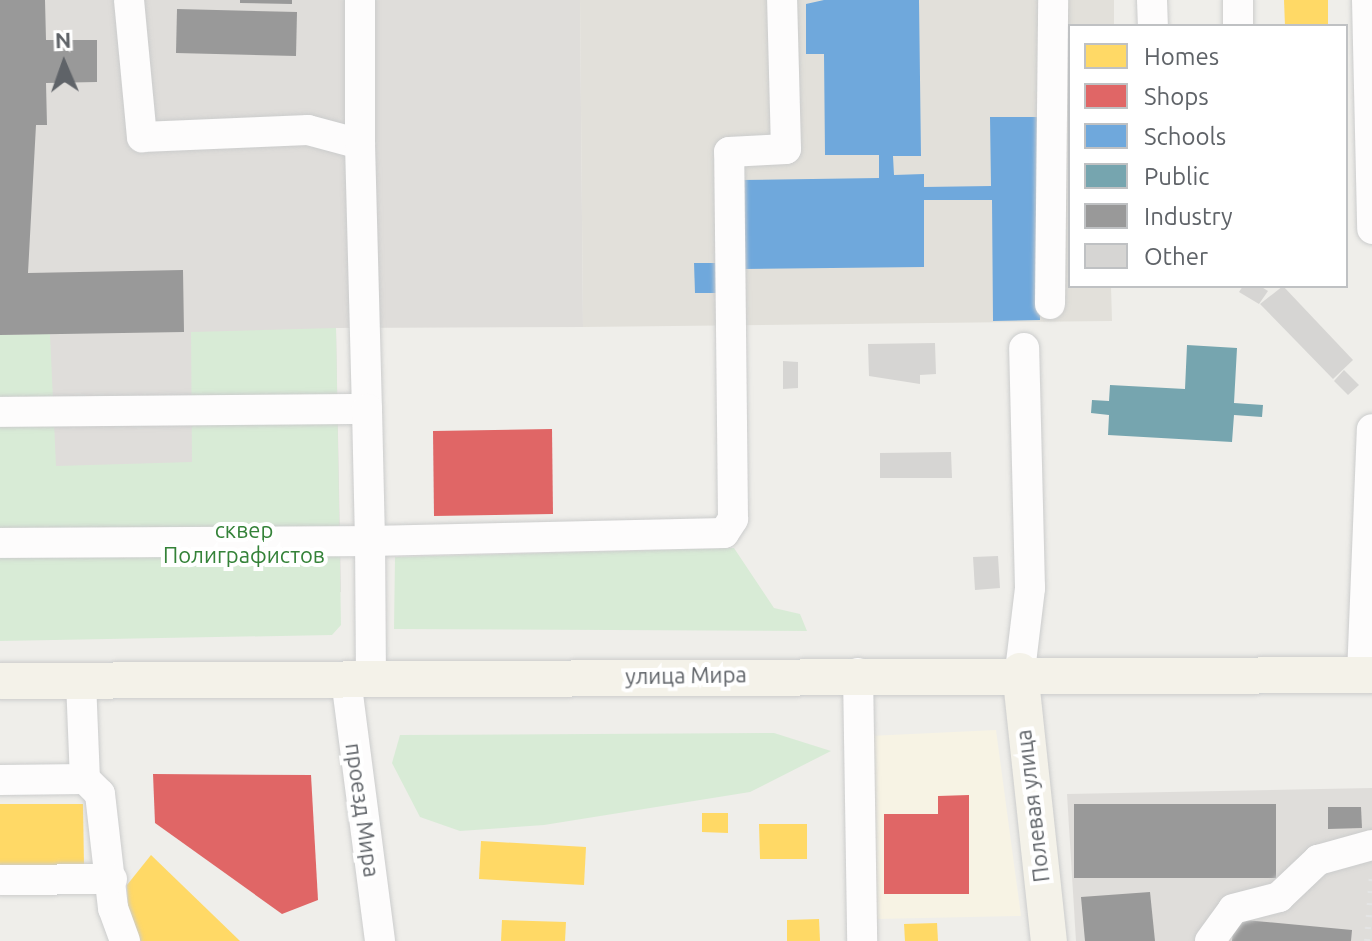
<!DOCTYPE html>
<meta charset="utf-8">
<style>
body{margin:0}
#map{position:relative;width:1372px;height:941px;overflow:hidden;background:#efeeea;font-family:Ubuntu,sans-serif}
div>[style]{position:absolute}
.commercial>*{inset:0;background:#f7f3e4}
.industrial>*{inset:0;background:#dfddda}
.education>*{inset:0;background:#e2e0da}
.green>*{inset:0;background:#d8ebd6}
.homes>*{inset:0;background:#ffd966}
.shops>*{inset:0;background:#e06666}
.schools>*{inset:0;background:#6fa8dc}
.public>*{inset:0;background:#76a5af}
.industry>*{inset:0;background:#999}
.building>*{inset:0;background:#d6d5d3}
.roads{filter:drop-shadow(0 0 2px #cbcccc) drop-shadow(0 0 2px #cbcccc)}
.minor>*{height:30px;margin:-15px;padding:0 15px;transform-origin:15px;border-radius:15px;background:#fdfcfc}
.major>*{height:36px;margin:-18px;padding:0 18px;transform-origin:18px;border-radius:18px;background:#f4f2e9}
.rail>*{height:6px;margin-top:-3px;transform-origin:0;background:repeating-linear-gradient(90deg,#e4e4e4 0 2px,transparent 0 12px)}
span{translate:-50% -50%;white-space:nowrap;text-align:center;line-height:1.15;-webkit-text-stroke:8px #fff;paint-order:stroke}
.park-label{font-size:22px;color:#348238}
.street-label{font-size:22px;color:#5f6368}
.legend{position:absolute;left:1068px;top:24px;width:280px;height:264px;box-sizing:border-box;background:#fff;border:2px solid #bfc1c3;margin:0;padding:10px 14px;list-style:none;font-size:24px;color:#5f6368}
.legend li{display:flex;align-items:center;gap:16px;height:40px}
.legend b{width:40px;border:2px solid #bfc1c3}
.north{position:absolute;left:24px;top:24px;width:80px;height:80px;-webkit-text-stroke:6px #fff;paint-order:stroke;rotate:358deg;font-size:22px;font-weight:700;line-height:32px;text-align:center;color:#5f6368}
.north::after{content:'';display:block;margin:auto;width:28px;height:36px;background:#5f6368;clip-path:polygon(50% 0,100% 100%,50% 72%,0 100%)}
</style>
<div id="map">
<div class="commercial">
<div style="clip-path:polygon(996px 730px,1021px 916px,876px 919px,869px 736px)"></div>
</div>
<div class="industrial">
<div style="clip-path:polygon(0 0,580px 0,583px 327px,336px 328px,341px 592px,0 598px)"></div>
<div style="clip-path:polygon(1372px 788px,1372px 941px,1076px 941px,1067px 794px)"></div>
</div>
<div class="education">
<div style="clip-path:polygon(580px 0,1114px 0,1114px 26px,1070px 26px,1070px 286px,1111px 286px,1112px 321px,583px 327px)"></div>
</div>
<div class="green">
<div style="clip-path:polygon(336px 328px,341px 625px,332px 635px,0 641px,0 335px,50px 334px,56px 466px,192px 462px,191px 332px)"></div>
<div style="clip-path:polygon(734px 548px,774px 608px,800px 614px,807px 631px,394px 629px,395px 557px)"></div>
<div style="clip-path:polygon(774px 733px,831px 751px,750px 792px,544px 825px,460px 831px,420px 817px,392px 763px,400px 735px)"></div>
</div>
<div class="homes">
<div style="clip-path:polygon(1284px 0,1328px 0,1328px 26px,1285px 26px)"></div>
<div style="clip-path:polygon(0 804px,83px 804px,84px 867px,0 868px)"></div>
<div style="clip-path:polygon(702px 813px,728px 813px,728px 833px,702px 832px)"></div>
<div style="clip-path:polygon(759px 824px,807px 824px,807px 859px,760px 859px)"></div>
<div style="clip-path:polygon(481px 841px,586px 847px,584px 885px,479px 879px)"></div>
<div style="clip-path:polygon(151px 855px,240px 941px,141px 941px,129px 930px,127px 885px)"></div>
<div style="clip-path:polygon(819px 919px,820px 941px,787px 941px,787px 920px)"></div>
<div style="clip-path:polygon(502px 920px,566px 922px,565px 941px,501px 941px)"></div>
<div style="clip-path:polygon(937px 923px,938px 941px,905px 941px,904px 924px)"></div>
</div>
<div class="shops">
<div style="clip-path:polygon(552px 429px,553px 514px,434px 516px,433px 431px)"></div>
<div style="clip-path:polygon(153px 774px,311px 775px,318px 900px,282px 914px,155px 823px)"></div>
<div style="clip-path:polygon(969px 795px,969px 894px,884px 894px,884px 814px,938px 814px,938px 796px)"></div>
</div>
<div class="schools">
<div style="clip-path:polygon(824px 0,919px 0,921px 156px,893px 156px,894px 175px,924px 174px,924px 187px,991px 186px,990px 117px,1038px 117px,1040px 320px,993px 321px,992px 200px,924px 200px,924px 267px,742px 269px,741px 180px,879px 178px,879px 155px,825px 155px,824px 54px,806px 54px,806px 4px)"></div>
<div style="clip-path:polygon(694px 263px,718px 263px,719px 293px,695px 293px)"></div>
</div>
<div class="public">
<div style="clip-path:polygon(1187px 345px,1237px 348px,1234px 403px,1263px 405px,1262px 417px,1234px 415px,1232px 442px,1108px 435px,1109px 415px,1091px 413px,1092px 400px,1109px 401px,1110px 385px,1185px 389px)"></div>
</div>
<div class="industry">
<div style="clip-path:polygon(0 0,45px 0,46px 40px,97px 40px,97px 82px,46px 83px,47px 125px,36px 125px,28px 273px,183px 270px,184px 332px,0 335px)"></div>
<div style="clip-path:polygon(240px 0,292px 0,292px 4px,240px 3px)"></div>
<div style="clip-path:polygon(177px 9px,297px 12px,296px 56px,176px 53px)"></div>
<div style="clip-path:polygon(1074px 804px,1276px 804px,1276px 878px,1074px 878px)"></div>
<div style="clip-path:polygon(1328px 807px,1361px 807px,1362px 828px,1328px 829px)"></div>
<div style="clip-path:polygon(1150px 892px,1155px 941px,1085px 941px,1081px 897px)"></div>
<div style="clip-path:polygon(1234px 919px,1352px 930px,1351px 941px,1232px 941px)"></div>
</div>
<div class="building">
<div style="clip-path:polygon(1243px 286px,1260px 286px,1268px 291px,1259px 304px,1239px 292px)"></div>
<div style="clip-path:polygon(1283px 286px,1353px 360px,1333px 379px,1260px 304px)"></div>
<div style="clip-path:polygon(935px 343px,936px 374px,920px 375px,920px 384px,869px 376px,868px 344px)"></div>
<div style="clip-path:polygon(783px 361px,798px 362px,798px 388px,783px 389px)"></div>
<div style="clip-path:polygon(1344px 370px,1359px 385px,1348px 395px,1334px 381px)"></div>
<div style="clip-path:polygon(951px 452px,952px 478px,880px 478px,880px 453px)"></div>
<div style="clip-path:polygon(998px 556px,1000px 588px,975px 590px,973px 557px)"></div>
</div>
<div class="roads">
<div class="minor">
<div style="left:129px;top:0;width:138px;rotate:84.6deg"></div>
<div style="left:142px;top:137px;width:166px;rotate:-2.4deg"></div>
<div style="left:308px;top:130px;width:54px;rotate:15.1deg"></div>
<div style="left:360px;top:144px;width:265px;rotate:88.5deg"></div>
<div style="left:360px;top:0;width:144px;rotate:90deg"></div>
<div style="left:1152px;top:0;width:26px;rotate:88deg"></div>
<div style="left:1238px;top:0;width:26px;rotate:90deg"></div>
<div style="left:1367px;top:0;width:229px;rotate:88.7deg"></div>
<div style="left:1050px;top:304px;width:304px;rotate:-89.4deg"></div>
<div style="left:0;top:412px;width:367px;rotate:-0.5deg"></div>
<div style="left:367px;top:409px;width:132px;rotate:88.7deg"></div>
<div style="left:370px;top:541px;width:370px;rotate:179.7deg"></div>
<div style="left:1020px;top:671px;width:84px;rotate:-83.1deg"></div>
<div style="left:1030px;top:588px;width:240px;rotate:-91.4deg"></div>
<div style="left:858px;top:673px;width:268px;rotate:89.1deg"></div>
<div style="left:1362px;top:675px;width:246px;rotate:-87.7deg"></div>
<div style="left:346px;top:679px;width:264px;rotate:82.6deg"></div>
<div style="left:371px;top:679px;width:138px;rotate:-90.4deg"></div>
<div style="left:370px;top:541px;width:354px;rotate:-1.3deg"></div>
<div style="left:724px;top:533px;width:17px;rotate:-57deg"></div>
<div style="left:733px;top:519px;width:367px;rotate:-90.6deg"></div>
<div style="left:729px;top:152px;width:57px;rotate:-3deg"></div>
<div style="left:786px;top:149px;width:149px;rotate:-91.5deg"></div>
<div style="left:81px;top:681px;width:98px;rotate:87.7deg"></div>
<div style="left:0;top:780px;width:85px;rotate:-0.7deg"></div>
<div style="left:85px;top:779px;width:21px;rotate:45deg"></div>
<div style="left:100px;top:794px;width:115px;rotate:83.5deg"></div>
<div style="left:113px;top:908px;width:35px;rotate:70deg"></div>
<div style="left:0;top:880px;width:112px;rotate:-0.5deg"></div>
<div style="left:1210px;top:941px;width:39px;rotate:-54deg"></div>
<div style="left:1233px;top:909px;width:48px;rotate:-14.6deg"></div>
<div style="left:1279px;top:897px;width:54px;rotate:-43.5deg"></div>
<div style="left:1318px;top:860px;width:56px;rotate:-15.5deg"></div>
</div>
<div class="major">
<div style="left:1020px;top:671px;width:272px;rotate:83.9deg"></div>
<div style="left:0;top:681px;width:1372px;rotate:-0.25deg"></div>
</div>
</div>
<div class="rail">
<div style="left:1367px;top:941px;width:66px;rotate:-85.7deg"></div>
</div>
<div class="park-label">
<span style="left:244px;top:542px">сквер<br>Полиграфистов</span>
</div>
<div class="street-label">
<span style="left:686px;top:675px;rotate:-1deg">улица Мира</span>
<span style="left:1032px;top:806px;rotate:-97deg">Полевая улица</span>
<span style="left:363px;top:810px;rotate:82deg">проезд Мира</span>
</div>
<ul class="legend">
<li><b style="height:22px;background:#ffd966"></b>Homes</li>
<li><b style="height:22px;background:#e06666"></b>Shops</li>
<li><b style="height:22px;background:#6fa8dc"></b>Schools</li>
<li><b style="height:22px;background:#76a5af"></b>Public</li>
<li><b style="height:22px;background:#999"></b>Industry</li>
<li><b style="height:22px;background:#d6d5d3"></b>Other</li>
</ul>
<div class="north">N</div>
</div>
